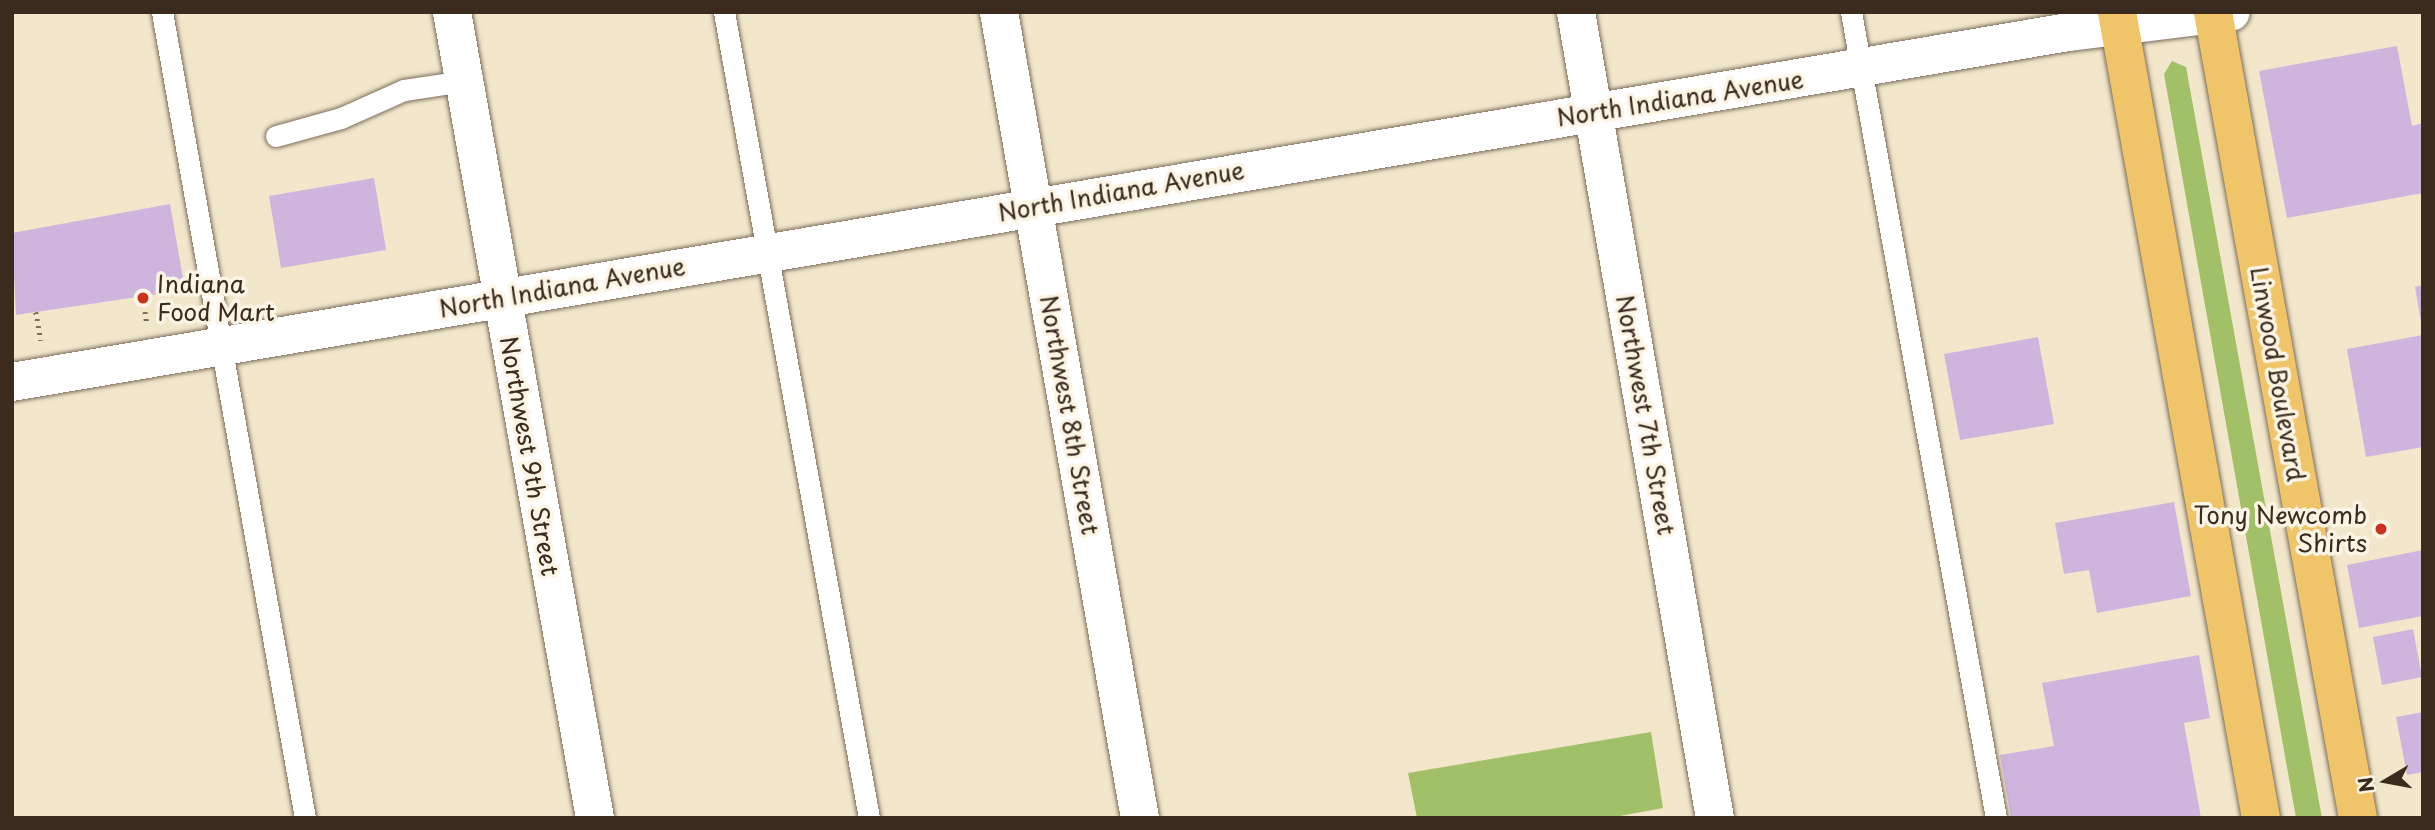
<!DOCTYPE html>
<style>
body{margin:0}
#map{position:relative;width:2435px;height:830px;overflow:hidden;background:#f2e7cb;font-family:"Playpen Sans",sans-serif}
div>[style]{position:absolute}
.green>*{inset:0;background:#a2c068}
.building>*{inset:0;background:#cfb5dd}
.path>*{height:4.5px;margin-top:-2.25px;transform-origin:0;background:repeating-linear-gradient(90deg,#7b6c5b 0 2px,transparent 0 7px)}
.roads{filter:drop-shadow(0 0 2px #7b6c5b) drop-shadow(0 0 2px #7b6c5b)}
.service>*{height:21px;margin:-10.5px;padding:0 10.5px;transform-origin:10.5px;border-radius:10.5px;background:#fff}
.minor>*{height:38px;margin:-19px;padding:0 19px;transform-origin:19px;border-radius:19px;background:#fff}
.tertiary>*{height:38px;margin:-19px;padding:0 19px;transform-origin:19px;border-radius:19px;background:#fff}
.primary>*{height:38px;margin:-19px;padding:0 19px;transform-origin:19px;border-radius:19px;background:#f0c469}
.dots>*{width:19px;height:19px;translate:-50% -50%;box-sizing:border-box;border:4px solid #fcf5e5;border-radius:50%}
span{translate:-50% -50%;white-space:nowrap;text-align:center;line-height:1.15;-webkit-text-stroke:7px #fcf5e5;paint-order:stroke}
.street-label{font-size:24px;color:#3b2a1e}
.poi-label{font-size:24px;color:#3b2a1e}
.left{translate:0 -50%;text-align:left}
.right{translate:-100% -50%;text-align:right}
.frame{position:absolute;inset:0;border:14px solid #3b2a1e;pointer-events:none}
.north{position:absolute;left:2351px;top:746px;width:70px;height:70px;-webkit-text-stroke:5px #fcf5e5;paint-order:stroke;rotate:260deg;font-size:19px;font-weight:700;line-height:28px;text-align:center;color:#3b2a1e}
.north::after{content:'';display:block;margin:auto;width:24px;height:32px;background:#3b2a1e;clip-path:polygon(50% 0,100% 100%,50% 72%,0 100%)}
</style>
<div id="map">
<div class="green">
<div style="clip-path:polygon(2172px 61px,2186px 67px,2322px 818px,2296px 818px,2164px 74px)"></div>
<div style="clip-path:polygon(1651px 732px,1663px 808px,1609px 818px,1417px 818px,1408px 773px)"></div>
</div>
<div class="building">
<div style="clip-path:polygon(2397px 46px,2412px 126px,2423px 123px,2423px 193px,2287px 218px,2259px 71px)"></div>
<div style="clip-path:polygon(374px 178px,386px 250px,281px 268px,269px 196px)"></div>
<div style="clip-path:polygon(170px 204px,185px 290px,16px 315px,12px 233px)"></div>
<div style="clip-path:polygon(2423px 285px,2423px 322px,2421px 322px,2415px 287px)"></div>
<div style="clip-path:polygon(2423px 335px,2423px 447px,2366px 457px,2347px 349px)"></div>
<div style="clip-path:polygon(2038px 337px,2054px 424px,1960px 440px,1944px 354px)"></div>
<div style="clip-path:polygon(2174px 502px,2191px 596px,2097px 613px,2089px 570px,2064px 574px,2055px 523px)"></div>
<div style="clip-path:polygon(2423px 550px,2423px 616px,2359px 628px,2347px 565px)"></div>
<div style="clip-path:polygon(2413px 629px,2422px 677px,2382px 685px,2373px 637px)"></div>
<div style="clip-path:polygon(2199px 655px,2210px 718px,2184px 723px,2201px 818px,2011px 818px,2000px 755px,2054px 746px,2042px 683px)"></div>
<div style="clip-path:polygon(2423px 712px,2423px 772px,2407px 775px,2396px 717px)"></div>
</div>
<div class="path">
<div style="left:143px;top:298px;width:24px;rotate:81deg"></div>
<div style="left:36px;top:312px;width:29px;rotate:80deg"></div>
</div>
<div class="roads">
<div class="service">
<div style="left:162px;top:12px;width:819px;rotate:79.94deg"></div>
<div style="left:724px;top:12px;width:819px;rotate:79.8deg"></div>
<div style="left:1851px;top:12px;width:819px;rotate:79.8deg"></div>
<div style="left:276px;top:136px;width:67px;rotate:-15.5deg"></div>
<div style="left:341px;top:118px;width:69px;rotate:-24deg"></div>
<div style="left:404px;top:90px;width:61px;rotate:-8.5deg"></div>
</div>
<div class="minor">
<div style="left:452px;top:12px;width:819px;rotate:79.94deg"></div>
<div style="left:999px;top:12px;width:818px;rotate:80.08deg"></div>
<div style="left:1576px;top:12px;width:818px;rotate:80.22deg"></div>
</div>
<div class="tertiary">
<div style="left:12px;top:382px;width:2086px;rotate:-9.66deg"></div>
<div style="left:2068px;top:32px;width:164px;rotate:-7deg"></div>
</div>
<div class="primary">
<div style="left:2117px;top:12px;width:819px;rotate:79.87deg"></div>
<div style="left:2213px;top:12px;width:819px;rotate:79.8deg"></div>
</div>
</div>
<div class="dots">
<div style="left:143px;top:298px;background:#c8321e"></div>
<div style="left:2381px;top:529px;background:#c8321e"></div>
</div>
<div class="street-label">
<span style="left:1680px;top:98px;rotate:-9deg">North Indiana Avenue</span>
<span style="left:1121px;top:191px;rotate:-10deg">North Indiana Avenue</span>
<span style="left:562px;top:287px;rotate:-10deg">North Indiana Avenue</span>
<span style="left:2278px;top:374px;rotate:80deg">Linwood Boulevard</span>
<span style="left:1070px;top:415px;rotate:80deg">Northwest 8th Street</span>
<span style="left:1646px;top:415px;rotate:80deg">Northwest 7th Street</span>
<span style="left:530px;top:456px;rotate:80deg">Northwest 9th Street</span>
</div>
<div class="poi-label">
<span class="left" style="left:157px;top:298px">Indiana<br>Food Mart</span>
<span class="right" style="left:2367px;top:529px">Tony Newcomb<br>Shirts</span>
</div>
<div class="frame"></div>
<div class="north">N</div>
</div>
